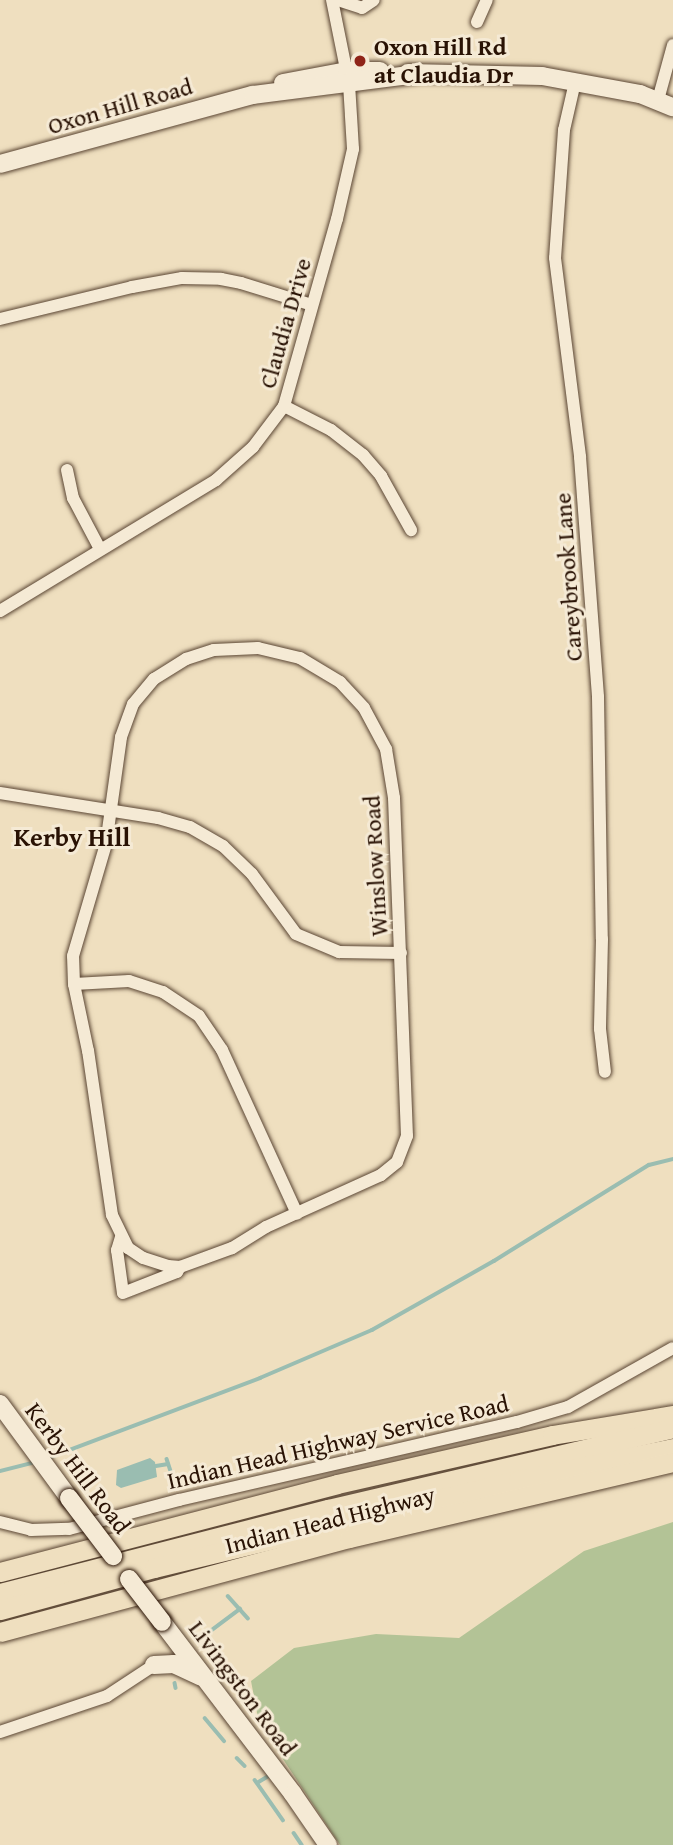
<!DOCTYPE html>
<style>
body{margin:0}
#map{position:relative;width:673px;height:1845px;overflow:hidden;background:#efdfbf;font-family:"Gentium Book Plus",serif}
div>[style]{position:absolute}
.green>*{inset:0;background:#b3c396}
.water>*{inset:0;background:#9abdb1}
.stream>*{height:3.5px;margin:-1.75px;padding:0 1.75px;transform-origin:1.75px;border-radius:1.75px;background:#9abdb1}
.roads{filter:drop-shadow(0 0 2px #5a4533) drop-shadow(0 0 2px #5a4533)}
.minor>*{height:12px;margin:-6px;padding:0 6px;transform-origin:6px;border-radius:6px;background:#f5ead5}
.secondary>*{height:18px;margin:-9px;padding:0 9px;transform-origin:9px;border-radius:9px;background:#f5ead5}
.trunk>*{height:19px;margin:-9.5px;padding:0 9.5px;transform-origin:9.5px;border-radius:9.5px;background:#efdfbf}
.bridges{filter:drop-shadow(0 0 2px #291204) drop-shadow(0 0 2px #291204)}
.secondary-bridge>*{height:18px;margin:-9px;padding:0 9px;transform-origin:9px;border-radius:9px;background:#f5ead5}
.dots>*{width:19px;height:19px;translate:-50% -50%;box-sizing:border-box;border:4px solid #f5ead5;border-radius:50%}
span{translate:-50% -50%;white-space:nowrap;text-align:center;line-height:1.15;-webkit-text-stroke:6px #f5ead5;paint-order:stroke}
.poi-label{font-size:24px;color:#291204;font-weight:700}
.left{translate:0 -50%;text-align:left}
.street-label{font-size:24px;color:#291204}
.neighbourhood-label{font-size:26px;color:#291204;font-weight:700}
</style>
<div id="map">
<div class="green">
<div style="clip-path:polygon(673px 1522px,673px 1845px,340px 1845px,259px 1723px,251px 1681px,294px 1648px,376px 1634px,459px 1638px,584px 1551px)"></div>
</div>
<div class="water">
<div style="clip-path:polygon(150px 1458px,155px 1462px,157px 1477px,121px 1488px,116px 1485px,117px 1470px)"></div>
</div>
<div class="stream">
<div style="left:46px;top:1459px;width:229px;rotate:-20.7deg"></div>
<div style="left:260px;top:1378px;width:122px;rotate:-23.2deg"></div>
<div style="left:372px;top:1330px;width:140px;rotate:-29.5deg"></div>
<div style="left:494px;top:1261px;width:182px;rotate:-31.8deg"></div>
<div style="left:649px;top:1165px;width:25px;rotate:-14deg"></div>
<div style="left:167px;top:1459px;width:13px;rotate:72deg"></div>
<div style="left:156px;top:1466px;width:12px;rotate:-9deg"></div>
<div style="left:0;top:1471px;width:37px;rotate:-14deg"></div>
<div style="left:228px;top:1596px;width:30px;rotate:48deg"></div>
<div style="left:204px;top:1636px;width:45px;rotate:-36.9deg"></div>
<div style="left:175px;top:1683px;width:5px;rotate:79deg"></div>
<div style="left:205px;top:1718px;width:30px;rotate:50deg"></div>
<div style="left:237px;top:1758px;width:11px;rotate:45deg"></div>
<div style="left:255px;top:1780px;width:49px;rotate:55deg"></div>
<div style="left:257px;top:1783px;width:12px;rotate:-31deg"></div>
<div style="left:294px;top:1833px;width:14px;rotate:56deg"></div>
</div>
<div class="roads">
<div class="minor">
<div style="left:338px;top:0;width:25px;rotate:18deg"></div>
<div style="left:362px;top:8px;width:14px;rotate:-34deg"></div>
<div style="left:477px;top:22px;width:24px;rotate:-66deg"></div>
<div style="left:575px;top:82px;width:49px;rotate:102.9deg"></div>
<div style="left:564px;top:130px;width:128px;rotate:94deg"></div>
<div style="left:555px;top:258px;width:201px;rotate:82.8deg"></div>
<div style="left:580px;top:457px;width:241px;rotate:85.7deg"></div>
<div style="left:598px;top:697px;width:242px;rotate:89.1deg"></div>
<div style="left:602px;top:939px;width:90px;rotate:91.3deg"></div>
<div style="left:600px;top:1029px;width:43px;rotate:83.4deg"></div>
<div style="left:658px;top:100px;width:57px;rotate:-74.7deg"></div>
<div style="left:0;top:319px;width:136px;rotate:-13.6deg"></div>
<div style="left:132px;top:287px;width:51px;rotate:-10.2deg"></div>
<div style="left:182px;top:278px;width:39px;rotate:1deg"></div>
<div style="left:221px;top:279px;width:20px;rotate:11deg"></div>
<div style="left:241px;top:283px;width:74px;rotate:17.2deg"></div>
<div style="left:284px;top:406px;width:53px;rotate:27.1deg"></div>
<div style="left:331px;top:430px;width:41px;rotate:38deg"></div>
<div style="left:363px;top:455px;width:28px;rotate:49deg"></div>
<div style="left:381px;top:476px;width:62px;rotate:60.9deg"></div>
<div style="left:67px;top:470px;width:29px;rotate:78deg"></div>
<div style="left:73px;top:498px;width:58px;rotate:62.1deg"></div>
<div style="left:0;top:611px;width:253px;rotate:-31.2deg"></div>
<div style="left:216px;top:480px;width:50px;rotate:-41.7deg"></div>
<div style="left:253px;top:447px;width:51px;rotate:-52.9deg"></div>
<div style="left:284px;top:406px;width:194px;rotate:-74.2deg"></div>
<div style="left:337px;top:219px;width:72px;rotate:-77.1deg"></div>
<div style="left:353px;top:149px;width:65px;rotate:-93.5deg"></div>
<div style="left:349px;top:84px;width:86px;rotate:-101.4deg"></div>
<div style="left:258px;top:648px;width:43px;rotate:13.4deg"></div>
<div style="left:300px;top:658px;width:47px;rotate:31deg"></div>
<div style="left:340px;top:682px;width:35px;rotate:47deg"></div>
<div style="left:364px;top:708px;width:47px;rotate:61.8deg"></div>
<div style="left:386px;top:749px;width:50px;rotate:80.7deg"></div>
<div style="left:394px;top:798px;width:338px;rotate:87.8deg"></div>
<div style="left:407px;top:1136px;width:28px;rotate:111deg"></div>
<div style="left:397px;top:1162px;width:21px;rotate:141deg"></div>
<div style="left:381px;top:1175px;width:126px;rotate:155.7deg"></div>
<div style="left:266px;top:1227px;width:40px;rotate:148deg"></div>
<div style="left:232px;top:1248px;width:55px;rotate:159.9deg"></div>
<div style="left:180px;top:1267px;width:12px;rotate:-175deg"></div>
<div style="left:168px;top:1266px;width:26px;rotate:-162deg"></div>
<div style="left:143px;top:1258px;width:18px;rotate:-146deg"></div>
<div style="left:128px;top:1248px;width:37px;rotate:-116deg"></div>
<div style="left:112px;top:1215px;width:166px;rotate:-98.3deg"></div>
<div style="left:88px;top:1051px;width:68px;rotate:-101.8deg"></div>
<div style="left:74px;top:984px;width:28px;rotate:-92deg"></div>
<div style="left:73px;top:956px;width:117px;rotate:-73.6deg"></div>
<div style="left:106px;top:844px;width:108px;rotate:-82deg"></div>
<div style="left:121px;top:737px;width:35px;rotate:-70deg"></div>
<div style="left:133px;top:704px;width:33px;rotate:-50deg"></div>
<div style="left:154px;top:679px;width:38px;rotate:-32deg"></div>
<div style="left:186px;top:659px;width:29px;rotate:-18deg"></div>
<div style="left:214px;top:650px;width:44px;rotate:-2.6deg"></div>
<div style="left:0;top:793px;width:160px;rotate:9deg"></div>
<div style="left:158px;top:818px;width:33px;rotate:16deg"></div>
<div style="left:190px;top:827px;width:38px;rotate:30deg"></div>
<div style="left:223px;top:846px;width:40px;rotate:44deg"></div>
<div style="left:252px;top:874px;width:74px;rotate:53.7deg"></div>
<div style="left:296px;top:934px;width:47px;rotate:22.7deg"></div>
<div style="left:339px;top:952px;width:62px;rotate:0.9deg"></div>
<div style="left:74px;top:984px;width:55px;rotate:-3.1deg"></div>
<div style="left:129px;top:981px;width:36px;rotate:18deg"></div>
<div style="left:163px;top:992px;width:43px;rotate:33.7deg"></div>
<div style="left:199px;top:1016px;width:41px;rotate:55.9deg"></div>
<div style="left:222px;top:1050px;width:180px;rotate:65.4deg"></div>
<div style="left:121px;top:1237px;width:14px;rotate:107deg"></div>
<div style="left:117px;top:1250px;width:43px;rotate:82.1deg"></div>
<div style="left:123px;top:1293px;width:58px;rotate:-21.3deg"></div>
<div style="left:177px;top:1272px;width:6px;rotate:-59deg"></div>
<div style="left:0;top:1522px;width:32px;rotate:14deg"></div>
<div style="left:31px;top:1530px;width:38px;rotate:-2deg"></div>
<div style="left:69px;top:1529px;width:114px;rotate:-14.8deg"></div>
<div style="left:179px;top:1500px;width:347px;rotate:-13deg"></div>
<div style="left:517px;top:1422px;width:53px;rotate:-16.4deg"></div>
<div style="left:568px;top:1407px;width:120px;rotate:-29.3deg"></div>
<div style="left:0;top:1732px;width:113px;rotate:-18.6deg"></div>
<div style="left:107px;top:1696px;width:56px;rotate:-33.4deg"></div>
</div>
<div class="secondary">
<div style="left:408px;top:73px;width:134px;rotate:1.3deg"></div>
<div style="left:542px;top:76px;width:100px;rotate:10.4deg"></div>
<div style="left:640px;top:94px;width:35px;rotate:22deg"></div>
<div style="left:283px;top:83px;width:65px;rotate:-10.6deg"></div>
<div style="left:347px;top:71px;width:33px"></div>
<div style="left:0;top:164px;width:262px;rotate:-15.3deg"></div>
<div style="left:253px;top:95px;width:166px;rotate:-7.3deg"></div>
<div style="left:0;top:1404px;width:117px;rotate:53.7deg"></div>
<div style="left:162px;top:1622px;width:216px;rotate:52.7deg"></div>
<div style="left:293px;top:1794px;width:62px;rotate:55.5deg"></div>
<div style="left:154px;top:1665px;width:20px;rotate:-3deg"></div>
<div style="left:174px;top:1664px;width:29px;rotate:25deg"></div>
</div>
<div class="trunk">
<div style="left:0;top:1572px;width:348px;rotate:-14.6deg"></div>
<div style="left:337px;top:1484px;width:221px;rotate:-12.8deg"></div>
<div style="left:552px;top:1435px;width:123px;rotate:-9.4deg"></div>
<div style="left:0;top:1593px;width:339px;rotate:-14.4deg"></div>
<div style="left:328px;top:1509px;width:354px;rotate:-13.2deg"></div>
<div style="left:0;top:1610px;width:160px;rotate:-15.3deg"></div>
<div style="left:154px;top:1568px;width:374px;rotate:-13.6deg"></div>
<div style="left:518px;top:1480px;width:158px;rotate:-11.7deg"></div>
<div style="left:0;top:1632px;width:361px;rotate:-15.1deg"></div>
<div style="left:349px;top:1538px;width:333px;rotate:-13.2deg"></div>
</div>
</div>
<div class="bridges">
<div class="secondary-bridge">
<div style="left:69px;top:1498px;width:73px;rotate:52.8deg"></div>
<div style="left:129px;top:1579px;width:54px;rotate:52.5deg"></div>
</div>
</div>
<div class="dots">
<div style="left:360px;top:61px;background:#8f2418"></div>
</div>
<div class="poi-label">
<span class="left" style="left:374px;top:61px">Oxon Hill Rd<br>at Claudia Dr</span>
</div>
<div class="street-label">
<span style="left:120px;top:106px;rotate:-16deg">Oxon Hill Road</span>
<span style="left:285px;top:323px;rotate:-74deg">Claudia Drive</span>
<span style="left:568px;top:577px;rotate:-94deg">Careybrook Lane</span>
<span style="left:375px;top:866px;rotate:-93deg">Winslow Road</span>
<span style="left:338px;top:1442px;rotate:-13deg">Indian Head Highway Service Road</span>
<span style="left:78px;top:1468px;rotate:53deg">Kerby Hill Road</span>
<span style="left:330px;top:1520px;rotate:-14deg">Indian Head Highway</span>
<span style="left:243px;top:1688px;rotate:53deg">Livingston Road</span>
</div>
<div class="neighbourhood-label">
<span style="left:72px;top:837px">Kerby Hill</span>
</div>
</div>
